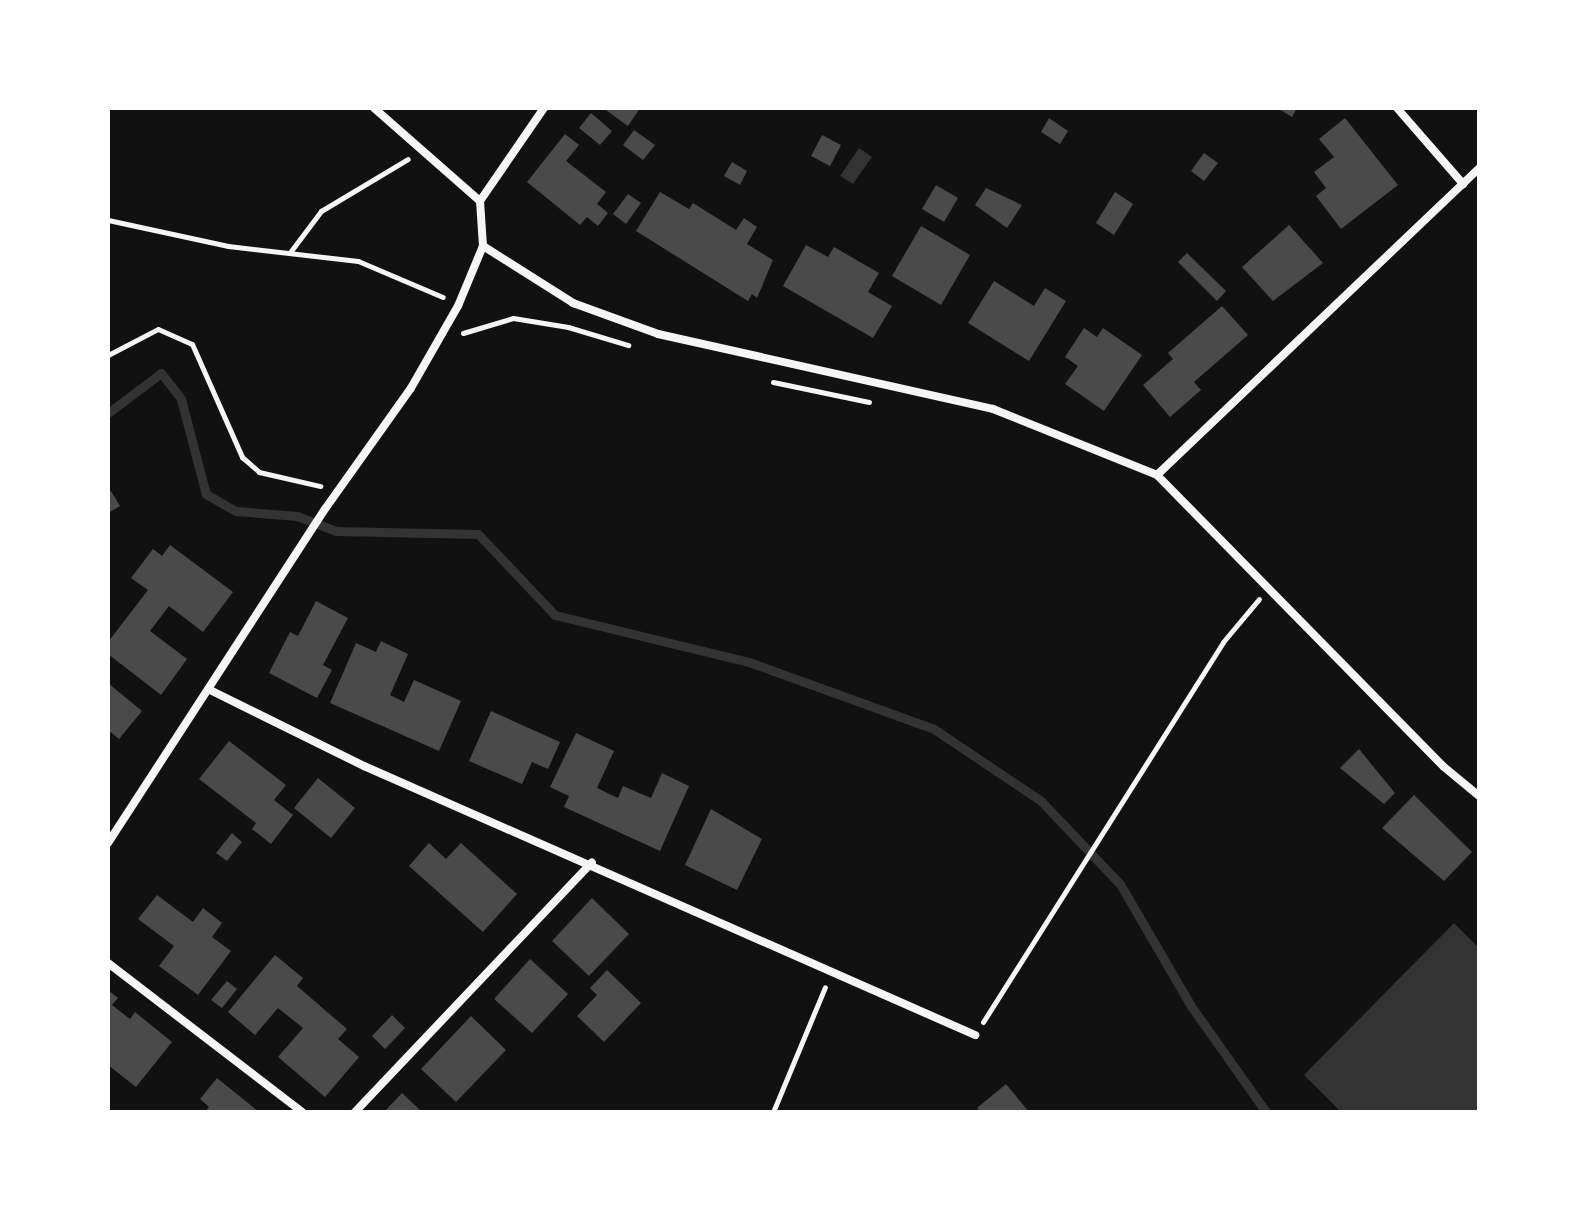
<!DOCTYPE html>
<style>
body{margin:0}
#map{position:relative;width:1587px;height:1220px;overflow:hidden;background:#111;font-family:Poppins,sans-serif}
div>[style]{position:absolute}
.water>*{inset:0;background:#333}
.stream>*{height:9px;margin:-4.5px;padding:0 4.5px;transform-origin:4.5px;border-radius:4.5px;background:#333}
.building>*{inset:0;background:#4a4a4a}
.path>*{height:5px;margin:-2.5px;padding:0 2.5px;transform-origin:2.5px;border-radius:2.5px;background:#f5f5f5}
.minor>*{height:8px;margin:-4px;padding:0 4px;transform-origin:4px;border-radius:4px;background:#f5f5f5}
span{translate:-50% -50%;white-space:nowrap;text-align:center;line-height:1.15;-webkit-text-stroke:7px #fff;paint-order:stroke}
.frame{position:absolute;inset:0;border:110px solid #fff;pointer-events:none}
</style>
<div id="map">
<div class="water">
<div style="clip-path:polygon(859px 148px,872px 157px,853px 184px,840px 176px)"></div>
<div style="clip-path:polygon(1454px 923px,1479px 948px,1479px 1112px,1341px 1112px,1304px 1075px)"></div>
</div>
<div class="stream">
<div style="left:108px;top:413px;width:66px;rotate:-37deg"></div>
<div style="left:161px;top:373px;width:33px;rotate:52deg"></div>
<div style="left:181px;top:399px;width:98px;rotate:75.3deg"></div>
<div style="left:206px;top:494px;width:34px;rotate:30deg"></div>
<div style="left:236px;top:511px;width:61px;rotate:4.7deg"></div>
<div style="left:297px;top:516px;width:42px;rotate:21deg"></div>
<div style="left:336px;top:531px;width:142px;rotate:1.2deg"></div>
<div style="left:478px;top:534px;width:112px;rotate:46.5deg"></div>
<div style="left:555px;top:615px;width:200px;rotate:13.6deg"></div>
<div style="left:749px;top:662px;width:197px;rotate:19.9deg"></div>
<div style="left:934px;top:729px;width:129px;rotate:33.9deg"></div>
<div style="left:1041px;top:801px;width:115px;rotate:46.4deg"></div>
<div style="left:1120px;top:884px;width:141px;rotate:59.8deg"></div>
<div style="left:1191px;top:1006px;width:130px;rotate:54.7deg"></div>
</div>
<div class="building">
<div style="clip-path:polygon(603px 108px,640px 108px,628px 126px)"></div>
<div style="clip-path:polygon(1277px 108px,1297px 108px,1292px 117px)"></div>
<div style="clip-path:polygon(591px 113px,612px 131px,600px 145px,579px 128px)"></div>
<div style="clip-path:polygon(1049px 118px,1068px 131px,1060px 144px,1041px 132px)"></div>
<div style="clip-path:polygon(1345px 118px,1398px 185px,1341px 229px,1316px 196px,1326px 188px,1314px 172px,1334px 157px,1319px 139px)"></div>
<div style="clip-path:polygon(634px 130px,655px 145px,643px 160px,623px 145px)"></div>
<div style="clip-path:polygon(565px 134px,579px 145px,566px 161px,606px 192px,597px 204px,608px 213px,598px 226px,587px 217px,580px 225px,527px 182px)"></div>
<div style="clip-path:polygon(822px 135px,841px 145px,830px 166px,811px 156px)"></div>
<div style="clip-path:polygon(1204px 153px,1218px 163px,1204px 181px,1191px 171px)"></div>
<div style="clip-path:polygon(732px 162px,747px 171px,740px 185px,724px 176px)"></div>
<div style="clip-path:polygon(936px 185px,958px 198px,944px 222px,922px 209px)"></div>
<div style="clip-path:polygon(986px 188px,1022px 205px,1007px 228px,975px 205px)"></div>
<div style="clip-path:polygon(660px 192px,689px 209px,693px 203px,736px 230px,744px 218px,757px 227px,747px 244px,773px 260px,757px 298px,752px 294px,748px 301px,636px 231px)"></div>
<div style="clip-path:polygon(1115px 192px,1133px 204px,1114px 235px,1096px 223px)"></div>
<div style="clip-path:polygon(628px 194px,641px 203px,626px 224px,613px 214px)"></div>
<div style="clip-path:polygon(1289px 225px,1323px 263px,1273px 301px,1242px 267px)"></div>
<div style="clip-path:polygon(921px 226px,970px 255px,941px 305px,892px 276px)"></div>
<div style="clip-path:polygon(806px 245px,828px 257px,834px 247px,879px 273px,868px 292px,892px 306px,873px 338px,783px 286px)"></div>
<div style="clip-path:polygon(1187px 253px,1226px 291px,1217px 301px,1178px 262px)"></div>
<div style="clip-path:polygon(994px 281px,1034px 306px,1045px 288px,1066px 301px,1029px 361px,968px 323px)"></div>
<div style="clip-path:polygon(1222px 306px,1248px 335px,1194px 382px,1201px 390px,1170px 417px,1143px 385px,1173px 359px,1168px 353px)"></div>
<div style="clip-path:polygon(1084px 328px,1097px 337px,1103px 328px,1142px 355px,1104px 411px,1065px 384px,1078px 366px,1065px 357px)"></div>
<div style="clip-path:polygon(111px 491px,120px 506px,108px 513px,108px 493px)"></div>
<div style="clip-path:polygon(170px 545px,233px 592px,203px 632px,169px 606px,150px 631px,187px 659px,161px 695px,108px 654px,108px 642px,148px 590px,131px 578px,153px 549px,162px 556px)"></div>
<div style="clip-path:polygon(316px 601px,348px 618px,323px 665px,332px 670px,317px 698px,269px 673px,290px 632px,298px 636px)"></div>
<div style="clip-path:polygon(381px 641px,408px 654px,390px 695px,404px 702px,414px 680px,461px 701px,439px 751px,330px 703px,356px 643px,376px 652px)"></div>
<div style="clip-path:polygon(108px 683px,142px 711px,119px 739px,108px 730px)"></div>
<div style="clip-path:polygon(491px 711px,560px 742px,548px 769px,532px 762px,522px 784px,469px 761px)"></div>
<div style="clip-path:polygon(576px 733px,614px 751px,597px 788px,618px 798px,623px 786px,651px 798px,662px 773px,689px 786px,660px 851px,564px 807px,569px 796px,550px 787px)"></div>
<div style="clip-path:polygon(229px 741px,286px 785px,274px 800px,293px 815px,271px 844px,252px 829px,256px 823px,199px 779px)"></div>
<div style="clip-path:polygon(1359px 749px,1395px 793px,1384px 804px,1340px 768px)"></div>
<div style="clip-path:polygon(318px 778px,355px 808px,331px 838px,294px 808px)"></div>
<div style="clip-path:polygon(1414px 795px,1472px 852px,1444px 881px,1382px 828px)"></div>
<div style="clip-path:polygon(711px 809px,762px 839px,737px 890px,685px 865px)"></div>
<div style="clip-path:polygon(232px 833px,242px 842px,227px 861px,216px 853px)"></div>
<div style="clip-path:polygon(429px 843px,446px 859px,461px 843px,517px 894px,483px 932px,409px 866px)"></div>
<div style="clip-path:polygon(157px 895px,193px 922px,203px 908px,222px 923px,212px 937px,231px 951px,198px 995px,159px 966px,174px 946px,138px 919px)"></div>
<div style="clip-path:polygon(592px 898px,629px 934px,589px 976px,552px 941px)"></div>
<div style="clip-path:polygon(275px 955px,303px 978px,297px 986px,347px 1029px,338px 1039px,359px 1057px,325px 1097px,278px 1057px,303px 1028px,278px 1008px,255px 1035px,228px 1012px)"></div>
<div style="clip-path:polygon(530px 959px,568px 994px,532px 1033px,494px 999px)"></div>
<div style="clip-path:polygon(607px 970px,641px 1003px,604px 1042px,577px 1016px,597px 995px,590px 988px)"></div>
<div style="clip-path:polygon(227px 981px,237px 989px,222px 1008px,211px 1000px)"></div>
<div style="clip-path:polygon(108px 990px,118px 998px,112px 1005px,130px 1019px,135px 1012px,172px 1042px,136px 1087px,108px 1065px)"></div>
<div style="clip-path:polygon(392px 1015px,405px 1028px,385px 1049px,372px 1036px)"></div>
<div style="clip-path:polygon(471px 1016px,506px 1050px,456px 1102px,421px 1069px)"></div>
<div style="clip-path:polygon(217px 1078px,259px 1112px,205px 1112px,209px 1107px,200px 1099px)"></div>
<div style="clip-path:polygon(1006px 1084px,1029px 1112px,980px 1112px,977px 1108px)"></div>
<div style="clip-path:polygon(402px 1093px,422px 1112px,384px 1112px)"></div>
</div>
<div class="path">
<div style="left:108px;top:220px;width:123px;rotate:12.2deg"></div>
<div style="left:228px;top:246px;width:131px;rotate:6.6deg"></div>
<div style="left:358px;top:261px;width:92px;rotate:23deg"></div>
<div style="left:291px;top:251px;width:50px;rotate:-53.1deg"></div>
<div style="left:321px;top:211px;width:101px;rotate:-30.9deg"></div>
<div style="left:463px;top:333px;width:52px;rotate:-16.7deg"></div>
<div style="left:513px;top:318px;width:56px;rotate:9.3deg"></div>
<div style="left:568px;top:327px;width:63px;rotate:16.7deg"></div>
<div style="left:108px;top:355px;width:56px;rotate:-27.5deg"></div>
<div style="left:158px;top:329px;width:37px;rotate:24deg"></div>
<div style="left:192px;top:344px;width:124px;rotate:66.1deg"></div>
<div style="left:242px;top:457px;width:23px;rotate:41deg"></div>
<div style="left:259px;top:472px;width:63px;rotate:12.9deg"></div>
<div style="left:773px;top:382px;width:98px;rotate:11.8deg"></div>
<div style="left:983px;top:1022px;width:449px;rotate:-57.7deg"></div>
<div style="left:1223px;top:642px;width:56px;rotate:-50.1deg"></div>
<div style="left:773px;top:1112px;width:135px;rotate:-67.4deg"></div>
</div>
<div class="minor">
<div style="left:374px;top:108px;width:141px;rotate:41.3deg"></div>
<div style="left:1397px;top:108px;width:101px;rotate:49deg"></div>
<div style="left:483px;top:246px;width:107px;rotate:32.3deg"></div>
<div style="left:573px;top:303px;width:90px;rotate:20deg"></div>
<div style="left:658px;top:334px;width:343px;rotate:12.6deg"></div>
<div style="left:993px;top:409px;width:177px;rotate:21.9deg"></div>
<div style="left:1157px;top:475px;width:409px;rotate:45.5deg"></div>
<div style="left:1444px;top:767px;width:45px;rotate:39.6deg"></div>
<div style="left:483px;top:246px;width:45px;rotate:-93.8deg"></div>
<div style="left:480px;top:201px;width:113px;rotate:-55.5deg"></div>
<div style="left:1157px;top:475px;width:445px;rotate:-43.6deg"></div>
<div style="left:210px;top:690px;width:172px;rotate:26.3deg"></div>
<div style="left:364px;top:766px;width:668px;rotate:23.76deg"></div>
<div style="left:108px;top:843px;width:398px;rotate:-57deg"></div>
<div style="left:325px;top:509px;width:148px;rotate:-54.6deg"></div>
<div style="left:411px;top:388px;width:95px;rotate:-60.2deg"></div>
<div style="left:458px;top:306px;width:65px;rotate:-67.4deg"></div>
<div style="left:108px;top:963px;width:245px;rotate:37.5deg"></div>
<div style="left:355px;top:1112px;width:344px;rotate:-46.5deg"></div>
</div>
<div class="frame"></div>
</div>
